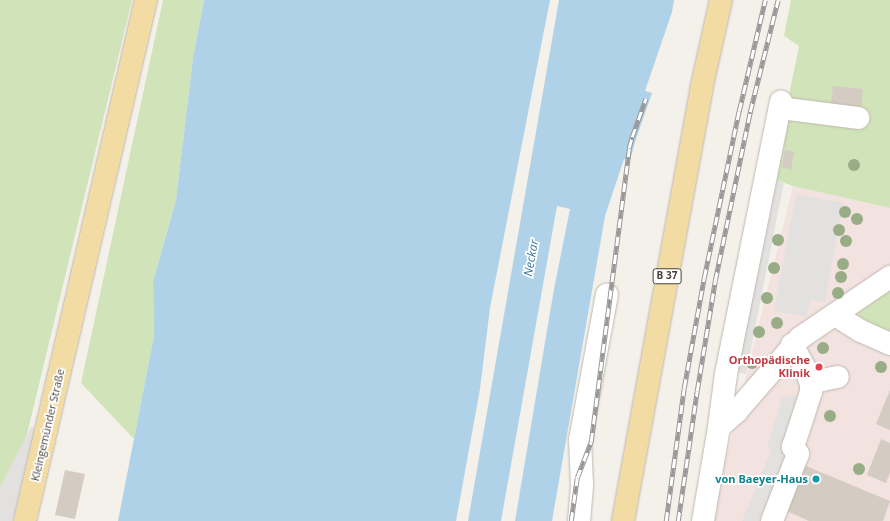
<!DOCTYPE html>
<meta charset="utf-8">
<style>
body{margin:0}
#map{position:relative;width:890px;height:521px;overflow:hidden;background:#f4f1eb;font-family:"Open Sans",sans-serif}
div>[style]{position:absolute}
.medical>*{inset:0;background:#f2e2e0}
.green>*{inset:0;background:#d1e3b9}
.parking>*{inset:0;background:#e3e1df}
.water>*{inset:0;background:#afd2e9}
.building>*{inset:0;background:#d4ccc2}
.roads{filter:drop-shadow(0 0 1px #beb8ae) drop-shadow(0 0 1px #beb8ae)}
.minor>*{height:22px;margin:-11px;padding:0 11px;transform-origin:11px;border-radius:11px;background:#fff}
.major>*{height:22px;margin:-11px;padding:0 11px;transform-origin:11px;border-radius:11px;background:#f3dba4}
.rail>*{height:4.5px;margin-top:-2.25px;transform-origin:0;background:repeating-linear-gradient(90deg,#fff 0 9px,#989898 0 18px);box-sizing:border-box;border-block:1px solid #989898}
.trees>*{width:12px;height:12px;margin:-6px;border-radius:50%;background:#98ac86}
.dots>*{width:11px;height:11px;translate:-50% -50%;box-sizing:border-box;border:2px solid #fff;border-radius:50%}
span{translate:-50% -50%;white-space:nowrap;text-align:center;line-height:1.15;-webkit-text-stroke:3.5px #fff;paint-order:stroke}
.shield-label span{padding:1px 3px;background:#fff;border:1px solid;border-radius:3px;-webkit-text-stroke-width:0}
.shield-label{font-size:10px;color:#47423a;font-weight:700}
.health-label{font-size:11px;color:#be3a42;font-weight:700}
.right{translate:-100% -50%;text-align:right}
.street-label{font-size:11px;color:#47423a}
.culture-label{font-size:11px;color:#0d838f;font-weight:700}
.water-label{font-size:12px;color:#3c78a0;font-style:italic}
</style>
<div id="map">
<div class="medical">
<div style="clip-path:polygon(793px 186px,890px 208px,890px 521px,713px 521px,715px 502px)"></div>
</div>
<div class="green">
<div style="clip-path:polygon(0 0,132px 0,6px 521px,0 521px)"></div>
<div style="clip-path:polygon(163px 0,204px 0,193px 58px,176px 200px,153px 282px,154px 336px,134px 439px,81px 383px)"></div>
<div style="clip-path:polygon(791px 0,890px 0,890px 208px,793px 186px,772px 178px,799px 46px,784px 36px)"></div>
<div style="clip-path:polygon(890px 288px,890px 336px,861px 319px,859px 314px,859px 310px)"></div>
</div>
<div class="parking">
<div style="clip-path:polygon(772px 180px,784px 182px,746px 374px,732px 371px)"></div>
<div style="clip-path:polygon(796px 194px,843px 203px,825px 302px,810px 300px,807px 317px,774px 311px)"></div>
<div style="clip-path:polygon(803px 393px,784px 457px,789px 459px,762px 521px,742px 521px,771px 451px,767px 448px,782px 398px)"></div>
<div style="clip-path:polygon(31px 427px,35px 428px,13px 521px,0 521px,0 487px)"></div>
</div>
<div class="water">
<div style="clip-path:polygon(204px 0,550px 0,490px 308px,480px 389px,456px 521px,118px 521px,154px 336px,153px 282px,176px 200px,193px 58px)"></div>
<div style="clip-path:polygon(559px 0,674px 0,672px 12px,645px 91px,652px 93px,636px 139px,630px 160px,624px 159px,605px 216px,552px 521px,515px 521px,554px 289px,570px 209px,557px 206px,501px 521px,468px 521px)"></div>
</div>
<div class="building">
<div style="clip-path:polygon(833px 86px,863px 89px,860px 116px,830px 113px)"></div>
<div style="clip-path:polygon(785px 150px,794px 152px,791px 170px,782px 167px)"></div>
<div style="clip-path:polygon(890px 390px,890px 430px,876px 424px)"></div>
<div style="clip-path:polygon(881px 439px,890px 443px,890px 472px,886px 483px,867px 475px)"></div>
<div style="clip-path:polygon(801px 464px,890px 501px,883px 521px,809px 521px,782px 509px)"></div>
<div style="clip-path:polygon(65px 470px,85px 474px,75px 519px,55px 515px)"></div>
</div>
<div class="roads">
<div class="minor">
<div style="left:780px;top:108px;width:79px;rotate:7.3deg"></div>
<div style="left:835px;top:315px;width:31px;rotate:32deg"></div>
<div style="left:861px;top:331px;width:32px;rotate:24deg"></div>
<div style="left:811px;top:384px;width:12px;rotate:-20deg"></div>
<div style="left:822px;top:380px;width:16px;rotate:-11deg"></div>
<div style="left:719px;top:427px;width:23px;rotate:-41deg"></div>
<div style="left:736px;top:412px;width:98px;rotate:-49.1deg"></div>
<div style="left:800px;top:338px;width:109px;rotate:-34.1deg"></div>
<div style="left:579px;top:521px;width:36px;rotate:-85deg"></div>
<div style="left:582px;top:485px;width:45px;rotate:-92.5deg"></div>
<div style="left:580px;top:440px;width:148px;rotate:-79.5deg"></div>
<div style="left:703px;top:521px;width:95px;rotate:-80.3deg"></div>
<div style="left:719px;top:427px;width:53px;rotate:-82.5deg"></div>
<div style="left:726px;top:374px;width:278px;rotate:-78.6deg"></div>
<div style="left:772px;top:521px;width:72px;rotate:-68.8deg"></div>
<div style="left:798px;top:454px;width:9px;rotate:-126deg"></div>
<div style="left:793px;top:447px;width:58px;rotate:-71.9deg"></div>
<div style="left:811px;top:392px;width:8px;rotate:-90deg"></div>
<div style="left:811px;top:384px;width:15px;rotate:-110deg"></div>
<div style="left:806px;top:370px;width:29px;rotate:-119deg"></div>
</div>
<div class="major">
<div style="left:25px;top:521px;width:535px;rotate:-76.93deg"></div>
<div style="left:623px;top:521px;width:438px;rotate:-79.7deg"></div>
<div style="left:701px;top:90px;width:92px;rotate:-77.5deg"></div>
</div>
</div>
<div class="rail">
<div style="left:571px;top:521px;width:43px;rotate:-82.1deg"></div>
<div style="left:577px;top:478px;width:39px;rotate:-69deg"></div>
<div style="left:591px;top:442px;width:296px;rotate:-82.6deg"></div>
<div style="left:629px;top:148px;width:11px;rotate:-75deg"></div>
<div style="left:632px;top:137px;width:41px;rotate:-70.3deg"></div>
<div style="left:666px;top:521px;width:134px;rotate:-82.3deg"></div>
<div style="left:684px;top:388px;width:112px;rotate:-79.7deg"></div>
<div style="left:704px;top:278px;width:171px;rotate:-78.2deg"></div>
<div style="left:739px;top:111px;width:114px;rotate:-76.8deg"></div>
<div style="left:678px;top:521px;width:131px;rotate:-81.7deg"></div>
<div style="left:697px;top:391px;width:111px;rotate:-80.7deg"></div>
<div style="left:715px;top:281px;width:173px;rotate:-78.3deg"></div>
<div style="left:750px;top:112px;width:115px;rotate:-76deg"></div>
</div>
<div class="trees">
<div style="left:854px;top:165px"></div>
<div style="left:845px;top:212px"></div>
<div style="left:857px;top:219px"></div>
<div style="left:839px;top:230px"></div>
<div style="left:778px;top:240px"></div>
<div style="left:846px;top:241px"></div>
<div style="left:843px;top:264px"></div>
<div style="left:774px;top:268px"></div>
<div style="left:841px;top:277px"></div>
<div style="left:838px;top:293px"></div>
<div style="left:767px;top:298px"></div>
<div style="left:777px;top:323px"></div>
<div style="left:759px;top:332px"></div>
<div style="left:823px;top:348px"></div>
<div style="left:752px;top:363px"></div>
<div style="left:881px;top:367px"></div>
<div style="left:830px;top:416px"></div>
<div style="left:859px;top:469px"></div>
</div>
<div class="dots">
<div style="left:819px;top:367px;background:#e0444e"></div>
<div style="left:816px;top:479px;background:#0f9aa8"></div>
</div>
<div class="shield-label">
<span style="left:667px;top:276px">B 37</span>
</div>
<div class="health-label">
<span class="right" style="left:810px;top:367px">Orthopädische<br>Klinik</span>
</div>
<div class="street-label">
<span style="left:48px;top:425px;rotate:-77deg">Kleingemünder Straße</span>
</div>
<div class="culture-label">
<span class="right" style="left:808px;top:479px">von Baeyer-Haus</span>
</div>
<div class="water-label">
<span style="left:531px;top:258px;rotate:-80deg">Neckar</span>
</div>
</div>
